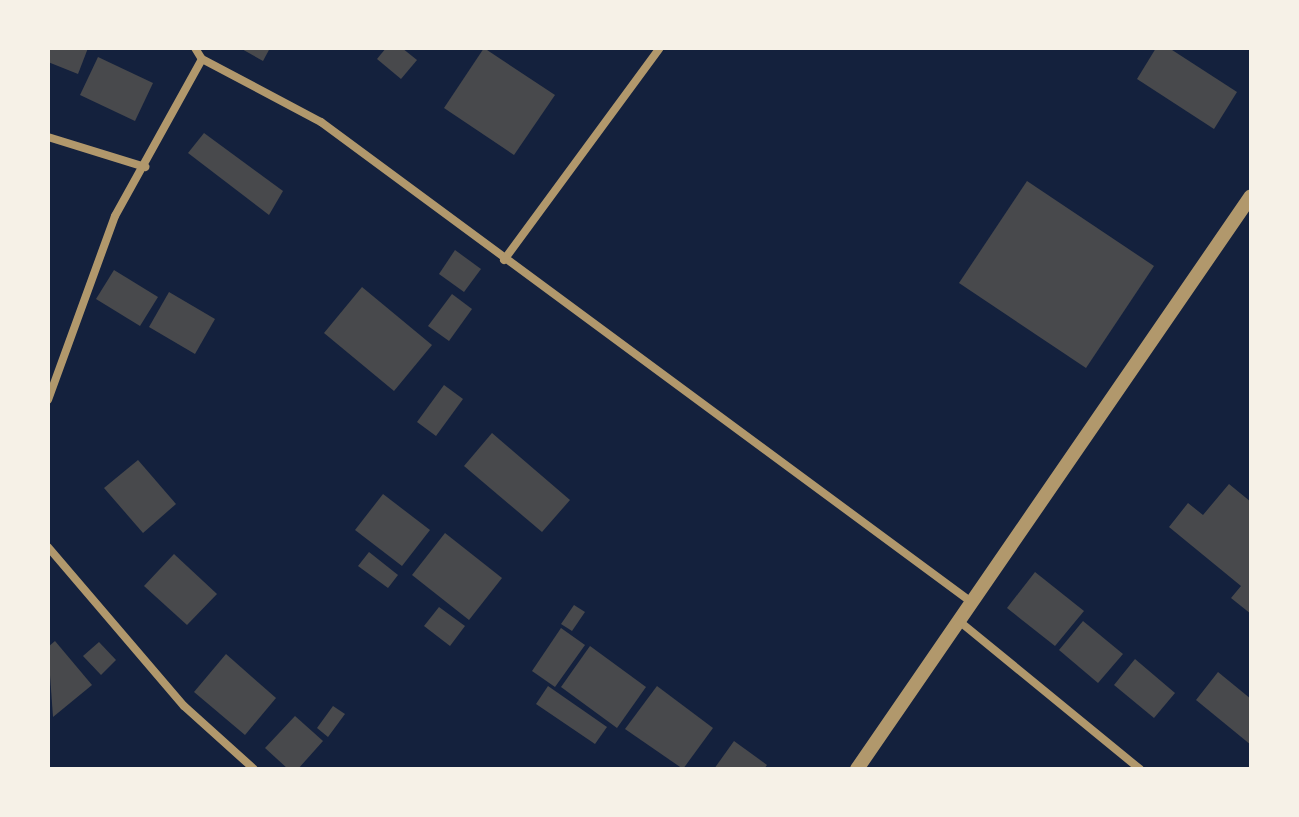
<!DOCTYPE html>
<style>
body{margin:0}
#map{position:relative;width:1299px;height:817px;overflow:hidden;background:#14213d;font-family:Ubuntu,sans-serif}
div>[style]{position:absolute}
.building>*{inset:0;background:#48494c}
.minor>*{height:8px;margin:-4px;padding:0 4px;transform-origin:4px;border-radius:4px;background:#b1986c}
.tertiary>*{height:14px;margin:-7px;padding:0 7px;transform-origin:7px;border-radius:7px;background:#b1986c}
span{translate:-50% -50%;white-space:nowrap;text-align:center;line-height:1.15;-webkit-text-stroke:8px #f6f1e7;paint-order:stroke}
.frame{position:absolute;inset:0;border:50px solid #f6f1e7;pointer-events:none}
</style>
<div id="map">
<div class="building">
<div style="clip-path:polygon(48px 48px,88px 48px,78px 74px,48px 62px)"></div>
<div style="clip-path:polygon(240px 48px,270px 48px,263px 61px)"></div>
<div style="clip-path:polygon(386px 48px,402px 48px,417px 60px,401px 79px,377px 59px)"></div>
<div style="clip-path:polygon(484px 48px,555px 95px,514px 155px,444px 108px)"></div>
<div style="clip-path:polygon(1156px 48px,1169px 48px,1237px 92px,1214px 129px,1137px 79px)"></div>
<div style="clip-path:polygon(98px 57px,153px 83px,135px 121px,80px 95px)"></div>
<div style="clip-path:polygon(204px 133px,283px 191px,269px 215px,188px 153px)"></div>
<div style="clip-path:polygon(1027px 181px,1154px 266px,1086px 368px,959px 283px)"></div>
<div style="clip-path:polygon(455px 250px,481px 269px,464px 292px,439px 274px)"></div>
<div style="clip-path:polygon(114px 270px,158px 297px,140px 326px,96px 299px)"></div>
<div style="clip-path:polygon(362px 287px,432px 345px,394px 391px,324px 333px)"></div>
<div style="clip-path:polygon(169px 292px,215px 319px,195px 354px,149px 327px)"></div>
<div style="clip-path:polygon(452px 294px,472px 309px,449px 341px,428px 326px)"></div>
<div style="clip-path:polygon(444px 385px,463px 399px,436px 436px,417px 422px)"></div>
<div style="clip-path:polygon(492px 433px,570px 500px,542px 532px,464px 466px)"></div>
<div style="clip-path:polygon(138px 460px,176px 504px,143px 533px,104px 488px)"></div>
<div style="clip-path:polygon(1229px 484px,1251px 502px,1251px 614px,1231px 598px,1241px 586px,1169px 527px,1188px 503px,1203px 515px)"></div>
<div style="clip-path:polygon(383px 494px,430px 530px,402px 566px,355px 530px)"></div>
<div style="clip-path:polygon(445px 533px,502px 578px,469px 620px,412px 575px)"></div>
<div style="clip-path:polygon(369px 552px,398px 575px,388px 588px,358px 566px)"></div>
<div style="clip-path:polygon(174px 554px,217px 594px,187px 625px,144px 586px)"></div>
<div style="clip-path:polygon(1035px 572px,1084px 611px,1055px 646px,1007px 608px)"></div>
<div style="clip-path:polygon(574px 605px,585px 612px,572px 631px,561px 624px)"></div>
<div style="clip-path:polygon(439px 607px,465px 626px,450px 646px,424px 626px)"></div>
<div style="clip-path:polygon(1083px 621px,1123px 654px,1098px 683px,1059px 650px)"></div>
<div style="clip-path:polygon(561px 628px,585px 645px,555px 687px,532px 671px)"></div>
<div style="clip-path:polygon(55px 641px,92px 685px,53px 717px,48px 647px)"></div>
<div style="clip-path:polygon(99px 642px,116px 660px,101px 675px,83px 656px)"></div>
<div style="clip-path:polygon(590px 646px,646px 687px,617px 728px,561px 687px)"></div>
<div style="clip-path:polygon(226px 654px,276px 698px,245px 735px,194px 692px)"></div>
<div style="clip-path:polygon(1135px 659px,1175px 693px,1154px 718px,1114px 685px)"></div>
<div style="clip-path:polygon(1218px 672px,1251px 699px,1251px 745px,1196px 700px)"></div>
<div style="clip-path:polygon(548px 686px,607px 727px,595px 744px,536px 704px)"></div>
<div style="clip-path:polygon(657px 686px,713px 728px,683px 769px,625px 729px)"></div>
<div style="clip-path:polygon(333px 706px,345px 714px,328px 737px,317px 728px)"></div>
<div style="clip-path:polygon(295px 716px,323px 741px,298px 769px,288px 769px,265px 748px)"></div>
<div style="clip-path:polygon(734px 741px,767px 765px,764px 769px,714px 769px)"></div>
</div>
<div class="minor">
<div style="left:195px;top:48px;width:13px;rotate:58deg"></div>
<div style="left:202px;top:59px;width:135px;rotate:27.9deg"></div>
<div style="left:321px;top:122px;width:807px;rotate:36.43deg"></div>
<div style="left:48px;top:137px;width:102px;rotate:17.2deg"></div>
<div style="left:504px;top:260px;width:263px;rotate:-53.7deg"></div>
<div style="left:48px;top:400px;width:196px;rotate:-70deg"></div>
<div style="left:115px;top:216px;width:179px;rotate:-61deg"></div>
<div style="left:48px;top:547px;width:209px;rotate:49.5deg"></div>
<div style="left:184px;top:706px;width:94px;rotate:42deg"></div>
<div style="left:959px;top:621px;width:234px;rotate:39.3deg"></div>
</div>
<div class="tertiary">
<div style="left:857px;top:769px;width:695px;rotate:-55.49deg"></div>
</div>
<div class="frame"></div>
</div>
